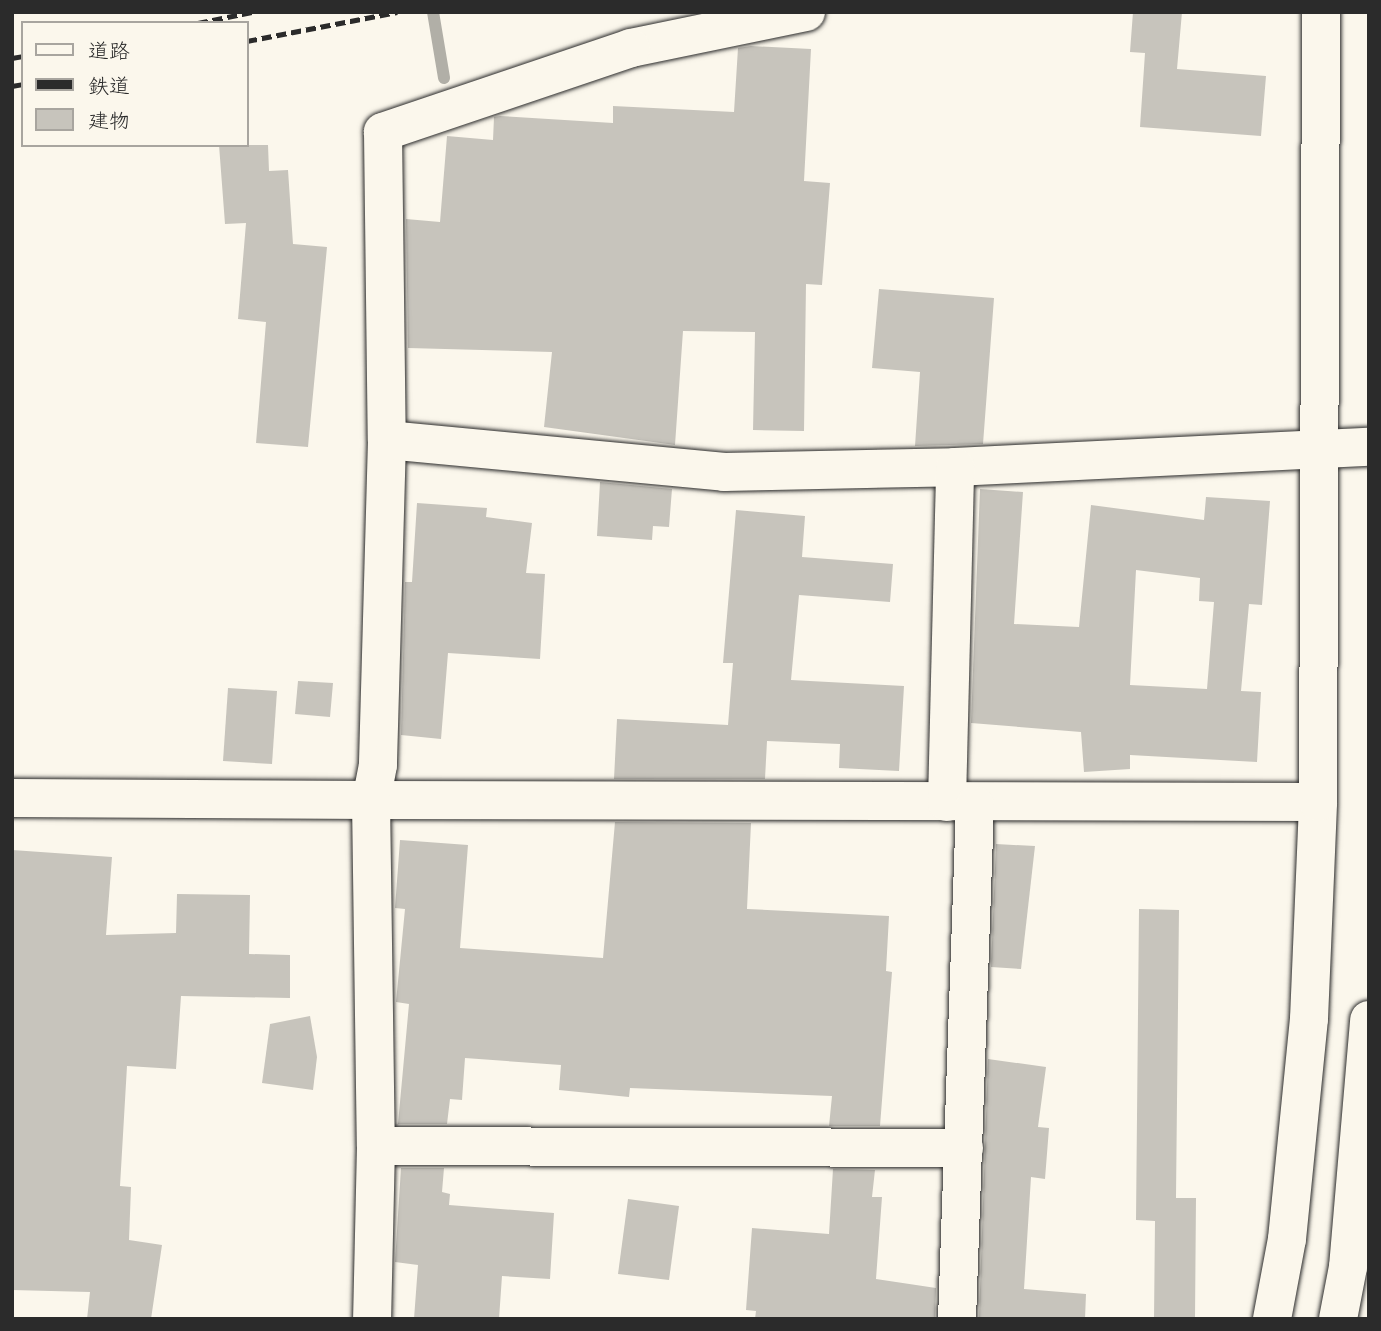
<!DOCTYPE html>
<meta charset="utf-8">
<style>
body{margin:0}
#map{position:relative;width:1381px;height:1331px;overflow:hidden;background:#fbf7ec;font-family:"Architects Daughter","Klee One",sans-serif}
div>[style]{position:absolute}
.stream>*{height:12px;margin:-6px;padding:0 6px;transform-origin:6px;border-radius:6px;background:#b1afa7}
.building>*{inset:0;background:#c7c4bc}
.roads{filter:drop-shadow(0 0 2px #2b2b2b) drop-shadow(0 0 2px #2b2b2b)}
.minor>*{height:38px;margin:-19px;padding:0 19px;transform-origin:19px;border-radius:19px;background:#fbf7ec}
.tertiary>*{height:38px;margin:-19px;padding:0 19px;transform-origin:19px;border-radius:19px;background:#fbf7ec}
.primary>*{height:38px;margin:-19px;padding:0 19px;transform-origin:19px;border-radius:19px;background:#fbf7ec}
.rail>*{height:5px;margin-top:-2.5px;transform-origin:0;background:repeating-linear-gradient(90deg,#2b2b2b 0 10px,transparent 0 15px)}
span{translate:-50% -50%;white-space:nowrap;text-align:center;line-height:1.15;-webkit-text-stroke:7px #fbf7ec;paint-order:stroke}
.frame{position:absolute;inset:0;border:14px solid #2b2b2b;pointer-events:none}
.legend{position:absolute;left:21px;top:21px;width:228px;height:126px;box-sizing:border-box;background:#fbf7ec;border:2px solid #a8a59f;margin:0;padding:9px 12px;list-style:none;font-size:21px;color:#2b2b2b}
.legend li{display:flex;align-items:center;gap:14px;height:35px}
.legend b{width:35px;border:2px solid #a8a59f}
</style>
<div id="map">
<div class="stream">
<div style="left:433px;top:12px;width:67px;rotate:80.5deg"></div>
</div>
<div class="building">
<div style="clip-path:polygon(1133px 12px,1182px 12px,1177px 69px,1266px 76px,1261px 136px,1140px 127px,1145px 53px,1130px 52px)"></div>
<div style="clip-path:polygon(751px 46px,811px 49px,804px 181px,830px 183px,822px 285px,806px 284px,804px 431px,753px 430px,755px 332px,683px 331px,675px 445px,544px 427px,552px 352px,408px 348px,406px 219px,440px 222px,447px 136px,493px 140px,494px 117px,500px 116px,613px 123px,613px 106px,734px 112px,738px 48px)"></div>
<div style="clip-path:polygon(219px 145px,268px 145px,269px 171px,288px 170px,293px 244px,327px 247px,308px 447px,256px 443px,266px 322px,238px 319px,246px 223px,225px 224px)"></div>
<div style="clip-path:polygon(879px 289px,994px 298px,983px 444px,915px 446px,920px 372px,872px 368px)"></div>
<div style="clip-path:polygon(600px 482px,672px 489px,669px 527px,653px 526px,652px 540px,597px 536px)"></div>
<div style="clip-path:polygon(evenodd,980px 489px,1023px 492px,1014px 624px,1079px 627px,1091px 505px,1204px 520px,1206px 497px,1270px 501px,1262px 605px,1249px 604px,1241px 691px,1261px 692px,1257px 762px,1130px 755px,1130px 769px,1084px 772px,1081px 732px,971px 723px,980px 489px,1136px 570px,1200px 578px,1199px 601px,1214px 602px,1207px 689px,1130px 685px,1136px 570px)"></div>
<div style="clip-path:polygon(417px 503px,487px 508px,486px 517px,532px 523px,526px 573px,545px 574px,540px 659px,448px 653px,441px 739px,401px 735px,405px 582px,412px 582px)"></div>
<div style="clip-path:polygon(736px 510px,805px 516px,802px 557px,893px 564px,890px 602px,799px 595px,791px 680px,904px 686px,899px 771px,839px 768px,840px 744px,767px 741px,765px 779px,614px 779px,617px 719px,728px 725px,733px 663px,723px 663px)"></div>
<div style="clip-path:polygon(298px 681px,333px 683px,330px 717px,295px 714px)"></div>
<div style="clip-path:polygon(228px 688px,277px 691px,272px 764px,223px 761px)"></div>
<div style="clip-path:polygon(615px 822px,751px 823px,747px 909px,889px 916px,886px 971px,892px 972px,880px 1126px,829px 1126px,832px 1096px,630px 1088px,629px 1097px,559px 1090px,561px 1065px,465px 1058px,462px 1100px,450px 1099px,447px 1124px,398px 1124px,409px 1004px,396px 1002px,405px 909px,395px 908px,400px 840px,468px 845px,460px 948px,603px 958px)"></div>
<div style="clip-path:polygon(996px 844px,1035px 846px,1021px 969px,991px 967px)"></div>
<div style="clip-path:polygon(12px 850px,112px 857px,106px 935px,176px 933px,177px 894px,250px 895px,249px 954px,290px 955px,290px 998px,181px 996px,176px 1069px,127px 1066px,120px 1186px,131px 1187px,129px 1240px,162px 1245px,151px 1319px,87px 1319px,90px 1292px,12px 1290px)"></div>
<div style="clip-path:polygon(1139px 909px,1179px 910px,1176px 1198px,1196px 1198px,1195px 1319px,1154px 1319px,1155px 1221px,1136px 1220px)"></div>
<div style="clip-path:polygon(310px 1016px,317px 1057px,313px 1090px,262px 1083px,270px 1024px)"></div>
<div style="clip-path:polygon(988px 1059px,1046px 1067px,1038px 1127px,1049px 1128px,1045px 1179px,1031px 1177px,1024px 1289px,1086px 1294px,1085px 1319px,979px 1319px)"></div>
<div style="clip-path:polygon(401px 1168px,444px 1168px,442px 1192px,450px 1194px,449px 1205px,554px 1213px,550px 1279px,502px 1276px,499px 1319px,414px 1319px,418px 1265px,395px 1262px)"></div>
<div style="clip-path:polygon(833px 1169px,875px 1170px,872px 1197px,882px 1197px,876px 1279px,936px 1288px,935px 1319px,755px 1319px,756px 1311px,746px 1310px,752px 1228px,829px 1234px)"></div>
<div style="clip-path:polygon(628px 1199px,679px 1206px,669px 1280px,618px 1274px)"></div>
</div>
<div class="roads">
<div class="minor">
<div style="left:806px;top:12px;width:179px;rotate:168.4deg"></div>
<div style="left:631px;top:48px;width:262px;rotate:161.3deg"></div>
<div style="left:383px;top:132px;width:308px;rotate:89.3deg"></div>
<div style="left:387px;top:440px;width:325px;rotate:91.6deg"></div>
<div style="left:378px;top:765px;width:36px;rotate:101deg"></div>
<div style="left:371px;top:800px;width:947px;rotate:0.12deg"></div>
<div style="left:387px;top:440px;width:339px;rotate:5.4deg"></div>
<div style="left:724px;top:472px;width:231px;rotate:-1.2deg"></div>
<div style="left:955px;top:467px;width:414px;rotate:-2.8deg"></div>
<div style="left:947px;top:802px;width:335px;rotate:-88.6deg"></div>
<div style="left:376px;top:1146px;width:588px;rotate:0.19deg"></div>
<div style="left:957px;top:1319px;width:514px;rotate:-87.99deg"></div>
<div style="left:1272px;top:1319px;width:81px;rotate:-79.4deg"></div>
<div style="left:1287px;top:1239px;width:221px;rotate:-84.3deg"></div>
<div style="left:1309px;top:1019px;width:217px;rotate:-87.6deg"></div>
<div style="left:1318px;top:802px;width:790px;rotate:-89.78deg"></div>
</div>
<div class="tertiary">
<div style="left:12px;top:798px;width:359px;rotate:0.3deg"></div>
<div style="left:371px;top:800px;width:346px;rotate:89.2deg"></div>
<div style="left:376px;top:1146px;width:173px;rotate:91.3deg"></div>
</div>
<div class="primary">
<div style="left:1338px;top:1319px;width:53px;rotate:-79.1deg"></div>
<div style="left:1348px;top:1267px;width:248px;rotate:-85.1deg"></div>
</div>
</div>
<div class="rail">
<div style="left:198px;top:23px;width:55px;rotate:-11.5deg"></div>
<div style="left:247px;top:41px;width:153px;rotate:-10.9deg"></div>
<div style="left:12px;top:58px;width:11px;rotate:-10deg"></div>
<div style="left:12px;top:86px;width:11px;rotate:-10deg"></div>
</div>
<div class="frame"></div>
<ul class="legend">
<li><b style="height:9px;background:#fbf7ec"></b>道路</li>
<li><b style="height:9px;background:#2b2b2b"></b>鉄道</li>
<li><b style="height:19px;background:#c7c4bc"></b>建物</li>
</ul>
</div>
